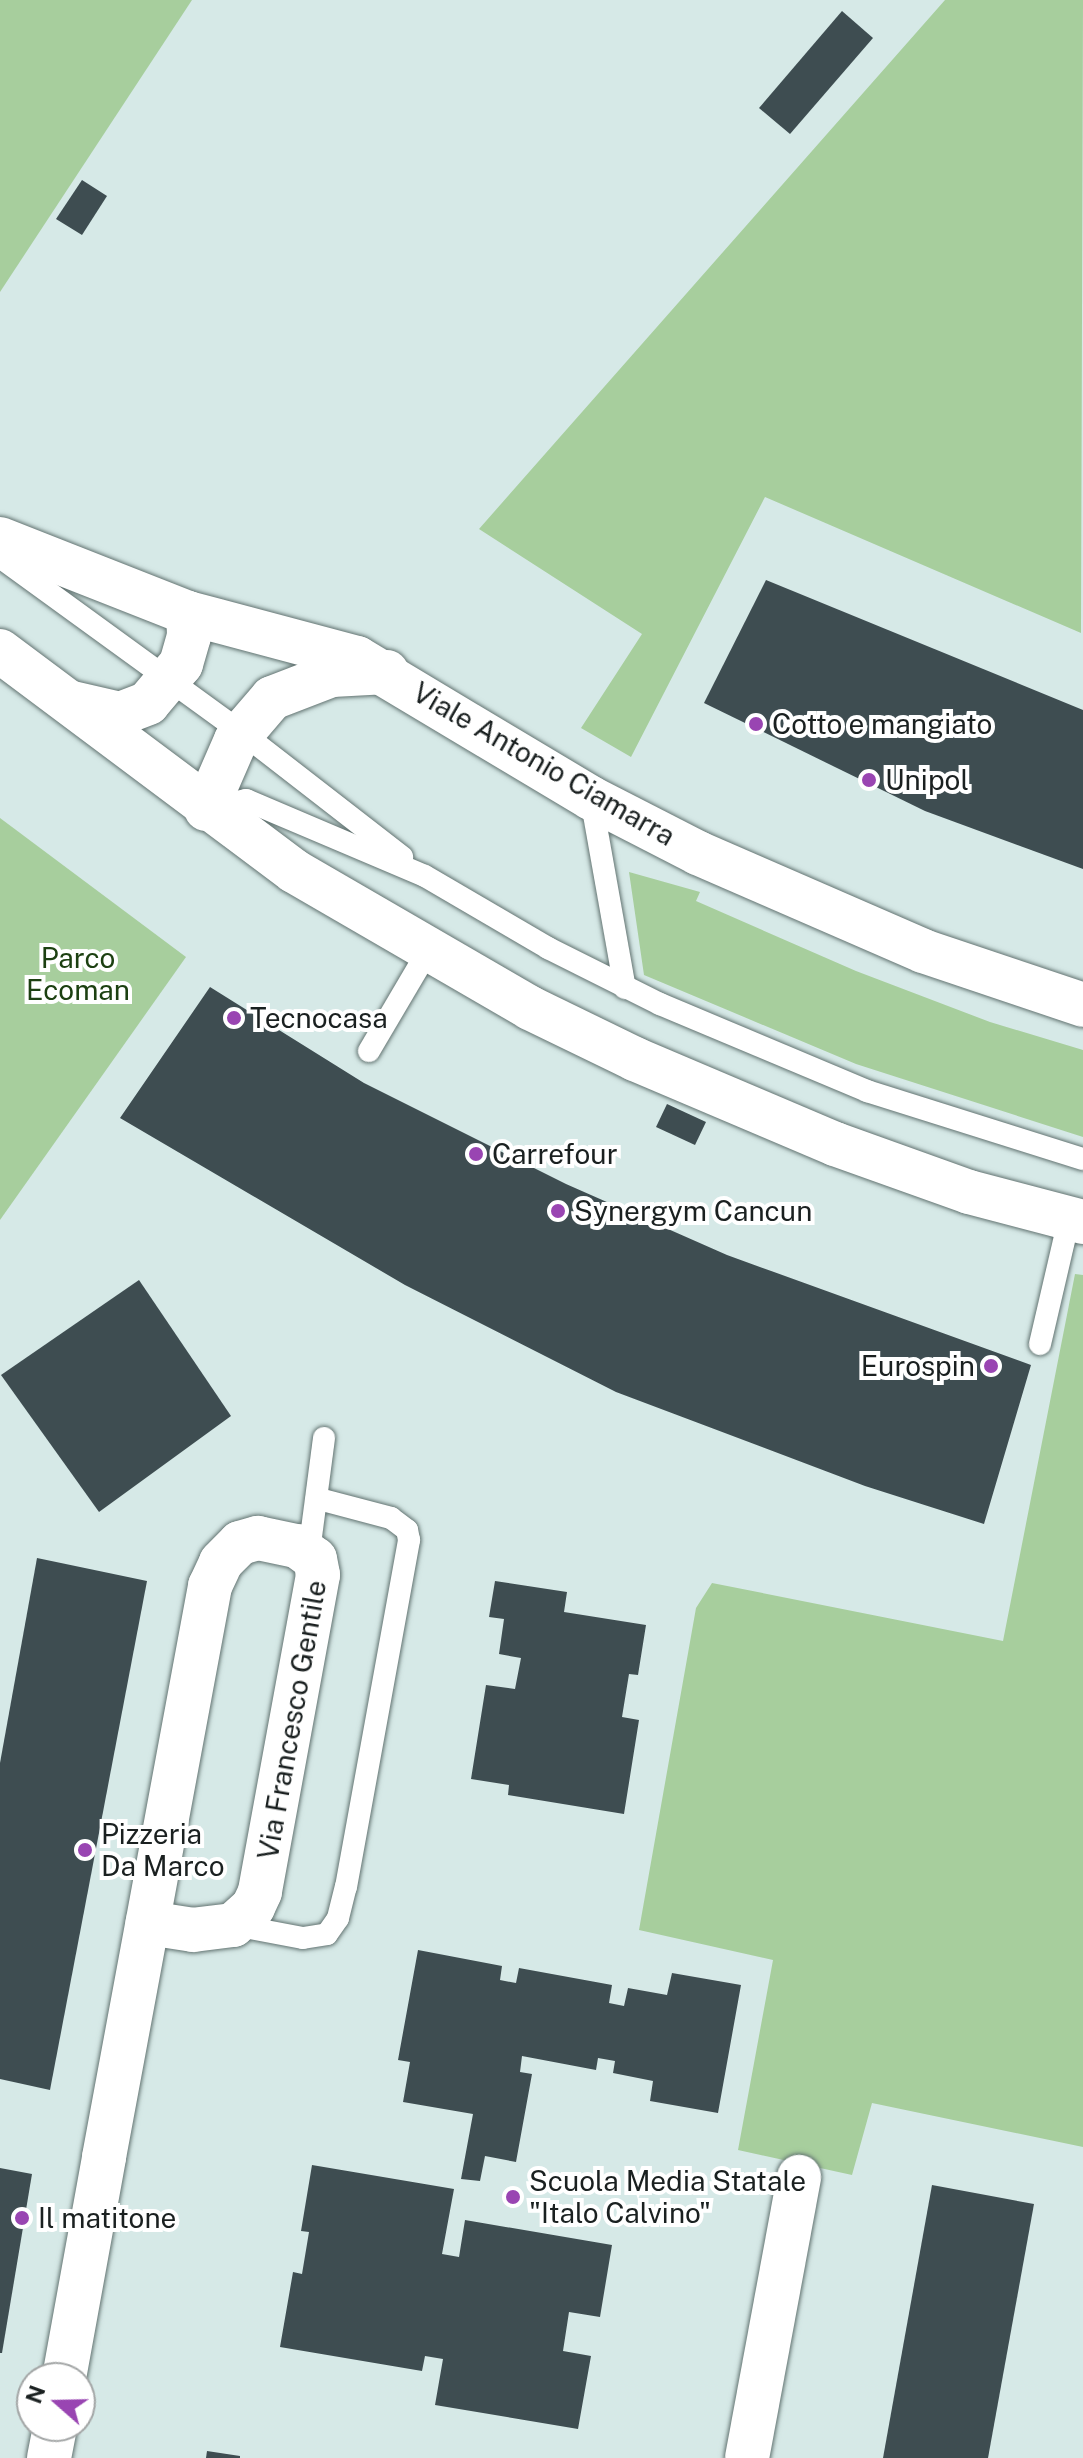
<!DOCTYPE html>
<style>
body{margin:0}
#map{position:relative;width:1083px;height:2458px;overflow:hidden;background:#d6e9e7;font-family:"Public Sans",sans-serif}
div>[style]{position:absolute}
.green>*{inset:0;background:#a7ce9d}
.building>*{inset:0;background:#3e4d51}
.roads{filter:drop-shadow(0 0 2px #627371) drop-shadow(0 0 2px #627371)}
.service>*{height:22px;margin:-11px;padding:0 11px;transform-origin:11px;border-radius:11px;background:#fff}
.minor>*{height:44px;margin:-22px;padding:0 22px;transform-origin:22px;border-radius:22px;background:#fff}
.tertiary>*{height:44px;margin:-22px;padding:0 22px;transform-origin:22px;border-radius:22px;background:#fff}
.dots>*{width:22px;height:22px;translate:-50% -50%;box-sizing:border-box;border:4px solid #fff;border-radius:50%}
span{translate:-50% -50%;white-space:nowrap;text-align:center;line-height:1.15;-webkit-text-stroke:8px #fff;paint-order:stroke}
.poi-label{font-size:28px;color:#1a2020}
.left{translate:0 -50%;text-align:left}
.right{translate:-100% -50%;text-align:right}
.street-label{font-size:28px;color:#1a2020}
.park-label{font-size:28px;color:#1c4011}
.north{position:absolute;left:16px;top:2362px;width:80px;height:80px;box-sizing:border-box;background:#fff;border:2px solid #a3a6a6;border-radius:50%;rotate:290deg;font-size:22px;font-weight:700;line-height:32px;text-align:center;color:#1a2020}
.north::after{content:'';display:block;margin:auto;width:28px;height:36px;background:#9945b2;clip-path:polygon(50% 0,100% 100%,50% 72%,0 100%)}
</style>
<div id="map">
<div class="green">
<div style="clip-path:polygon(0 0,192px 0,0 292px)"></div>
<div style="clip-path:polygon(945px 0,1083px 0,1081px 633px,765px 497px,631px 757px,581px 728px,642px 634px,479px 529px)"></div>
<div style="clip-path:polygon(0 818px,186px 957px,0 1220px)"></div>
<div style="clip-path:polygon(629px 872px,700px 892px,696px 901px,856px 971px,990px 1022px,1083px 1050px,1083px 1137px,856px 1064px,644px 975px)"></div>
<div style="clip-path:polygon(1075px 1274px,1083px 1275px,1083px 2147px,872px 2103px,852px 2175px,738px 2150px,773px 1960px,639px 1930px,696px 1608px,712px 1583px,1003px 1641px)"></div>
</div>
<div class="building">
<div style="clip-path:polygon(842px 11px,873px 38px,790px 134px,759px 108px)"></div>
<div style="clip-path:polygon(82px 180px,107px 196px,82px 235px,56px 219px)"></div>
<div style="clip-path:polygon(766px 580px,1083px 710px,1083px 869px,925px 811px,704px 703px)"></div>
<div style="clip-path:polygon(210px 987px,364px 1083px,566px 1184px,727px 1255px,1031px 1365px,984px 1524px,865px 1486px,616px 1392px,405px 1285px,120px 1118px)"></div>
<div style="clip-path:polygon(667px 1104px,706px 1122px,695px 1145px,656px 1127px)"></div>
<div style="clip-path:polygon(139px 1280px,231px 1416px,99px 1512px,1px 1375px)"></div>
<div style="clip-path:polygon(37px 1558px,147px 1581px,50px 2090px,0 2079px,0 1763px)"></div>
<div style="clip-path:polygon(495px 1581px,567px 1592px,564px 1612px,646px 1625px,638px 1675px,629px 1674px,622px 1717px,639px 1720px,624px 1814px,508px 1795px,509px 1785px,471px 1779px,486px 1685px,515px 1689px,521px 1658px,499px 1654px,504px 1619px,489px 1617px)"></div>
<div style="clip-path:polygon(418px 1950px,502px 1966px,500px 1980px,516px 1983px,519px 1968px,612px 1985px,609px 2003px,624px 2006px,628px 1988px,667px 1995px,672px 1973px,741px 1985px,718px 2113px,650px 2101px,653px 2081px,613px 2073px,615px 2061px,598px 2058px,596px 2070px,522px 2056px,520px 2072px,532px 2074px,516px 2162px,485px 2156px,480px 2181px,461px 2179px,473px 2114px,403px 2102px,410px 2062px,398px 2060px)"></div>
<div style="clip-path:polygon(312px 2165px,454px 2189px,442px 2254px,459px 2257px,465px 2220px,612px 2245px,600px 2317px,569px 2312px,563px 2351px,591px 2356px,578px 2429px,435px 2405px,443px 2359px,425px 2356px,422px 2371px,280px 2347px,293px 2272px,302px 2274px,309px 2232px,301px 2231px)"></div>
<div style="clip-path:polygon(0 2168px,32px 2174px,2px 2353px,0 2353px)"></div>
<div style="clip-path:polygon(932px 2185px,1034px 2204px,988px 2458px,883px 2458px)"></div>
<div style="clip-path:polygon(207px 2451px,240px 2456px,240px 2458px,206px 2458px)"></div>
</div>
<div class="roads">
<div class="service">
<div style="left:0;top:557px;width:298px;rotate:36deg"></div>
<div style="left:241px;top:732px;width:204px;rotate:37.8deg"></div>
<div style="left:591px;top:798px;width:193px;rotate:79.9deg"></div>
<div style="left:211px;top:808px;width:36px;rotate:-13deg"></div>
<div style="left:246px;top:800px;width:194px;rotate:23deg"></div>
<div style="left:425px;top:876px;width:143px;rotate:30.3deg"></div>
<div style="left:548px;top:948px;width:125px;rotate:26.6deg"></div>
<div style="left:660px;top:1004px;width:225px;rotate:22.8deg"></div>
<div style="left:867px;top:1091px;width:226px;rotate:17.5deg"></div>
<div style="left:369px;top:1051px;width:116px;rotate:-59.5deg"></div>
<div style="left:1040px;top:1344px;width:128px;rotate:-76.9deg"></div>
<div style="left:309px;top:1552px;width:115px;rotate:-82.5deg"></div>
<div style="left:234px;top:1925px;width:70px;rotate:10.7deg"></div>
<div style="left:303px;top:1938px;width:24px;rotate:-9deg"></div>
<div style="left:327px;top:1934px;width:19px;rotate:-55deg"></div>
<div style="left:338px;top:1918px;width:32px;rotate:-76deg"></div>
<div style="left:346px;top:1887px;width:353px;rotate:-79.7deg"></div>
<div style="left:409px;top:1540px;width:10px;rotate:-101deg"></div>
<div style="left:407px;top:1530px;width:20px;rotate:-143deg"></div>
<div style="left:391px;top:1518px;width:74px;rotate:-165.2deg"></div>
</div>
<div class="minor">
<div style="left:72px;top:703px;width:49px;rotate:12.9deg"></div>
<div style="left:120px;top:714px;width:30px;rotate:-21deg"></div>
<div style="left:148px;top:703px;width:51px;rotate:-49.8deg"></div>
<div style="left:181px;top:664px;width:29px;rotate:-74deg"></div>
<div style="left:189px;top:636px;width:23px;rotate:-92deg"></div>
<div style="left:206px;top:809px;width:75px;rotate:-66.5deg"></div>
<div style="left:236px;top:740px;width:55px;rotate:-49.4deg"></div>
<div style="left:272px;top:698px;width:64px;rotate:-21deg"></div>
<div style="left:332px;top:675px;width:55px;rotate:-3.1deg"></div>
<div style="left:64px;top:2378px;width:225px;rotate:-79.7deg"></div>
<div style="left:104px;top:2157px;width:581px;rotate:-79.48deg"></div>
<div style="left:210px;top:1586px;width:26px;rotate:-65deg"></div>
<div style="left:221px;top:1562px;width:27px;rotate:-45deg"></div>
<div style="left:240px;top:1543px;width:19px;rotate:-16deg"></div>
<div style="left:258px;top:1538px;width:40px;rotate:12deg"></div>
<div style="left:297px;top:1546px;width:22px;rotate:36deg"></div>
<div style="left:315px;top:1559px;width:16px;rotate:79deg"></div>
<div style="left:318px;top:1575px;width:322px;rotate:100.4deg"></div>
<div style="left:260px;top:1892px;width:17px;rotate:115deg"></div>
<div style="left:253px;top:1907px;width:27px;rotate:138deg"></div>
<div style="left:233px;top:1925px;width:40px;rotate:172.9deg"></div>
<div style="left:193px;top:1930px;width:46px;rotate:-171.2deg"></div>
<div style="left:49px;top:2458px;width:33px;rotate:-79deg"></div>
<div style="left:747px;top:2458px;width:286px;rotate:-79.5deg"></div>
</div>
<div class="tertiary">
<div style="left:0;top:539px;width:202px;rotate:21.5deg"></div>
<div style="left:188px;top:613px;width:175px;rotate:14.9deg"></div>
<div style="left:357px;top:658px;width:273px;rotate:30.9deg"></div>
<div style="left:591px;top:798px;width:120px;rotate:27.2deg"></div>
<div style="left:698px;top:853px;width:245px;rotate:23.5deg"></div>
<div style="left:923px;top:951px;width:169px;rotate:18.6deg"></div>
<div style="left:0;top:651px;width:367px;rotate:36.8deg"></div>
<div style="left:294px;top:871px;width:273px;rotate:30.1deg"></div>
<div style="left:530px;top:1008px;width:117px;rotate:25.9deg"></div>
<div style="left:635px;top:1059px;width:217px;rotate:23deg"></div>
<div style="left:835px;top:1144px;width:142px;rotate:19.7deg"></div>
<div style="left:969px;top:1192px;width:118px;rotate:14.7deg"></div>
</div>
</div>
<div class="dots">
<div style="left:756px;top:724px;background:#9945b2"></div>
<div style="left:869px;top:780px;background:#9945b2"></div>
<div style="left:234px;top:1018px;background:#9945b2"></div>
<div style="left:476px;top:1154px;background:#9945b2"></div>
<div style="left:558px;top:1211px;background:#9945b2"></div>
<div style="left:991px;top:1366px;background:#9945b2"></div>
<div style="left:85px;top:1850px;background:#9945b2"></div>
<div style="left:513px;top:2197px;background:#9945b2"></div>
<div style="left:22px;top:2218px;background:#9945b2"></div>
</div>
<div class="poi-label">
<span class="left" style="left:772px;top:724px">Cotto e mangiato</span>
<span class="left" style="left:885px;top:780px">Unipol</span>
<span class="left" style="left:250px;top:1018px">Tecnocasa</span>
<span class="left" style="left:492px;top:1154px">Carrefour</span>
<span class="left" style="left:574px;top:1211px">Synergym Cancun</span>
<span class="right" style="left:975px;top:1366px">Eurospin</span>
<span class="left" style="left:101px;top:1850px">Pizzeria<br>Da Marco</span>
<span class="left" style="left:529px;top:2197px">Scuola Media Statale<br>"Italo Calvino"</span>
<span class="left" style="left:38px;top:2218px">Il matitone</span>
</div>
<div class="street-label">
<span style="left:544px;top:764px;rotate:30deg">Viale Antonio Ciamarra</span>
<span style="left:292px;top:1720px;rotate:-80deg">Via Francesco Gentile</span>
</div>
<div class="park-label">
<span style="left:78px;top:974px">Parco<br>Ecoman</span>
</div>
<div class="north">N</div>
</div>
